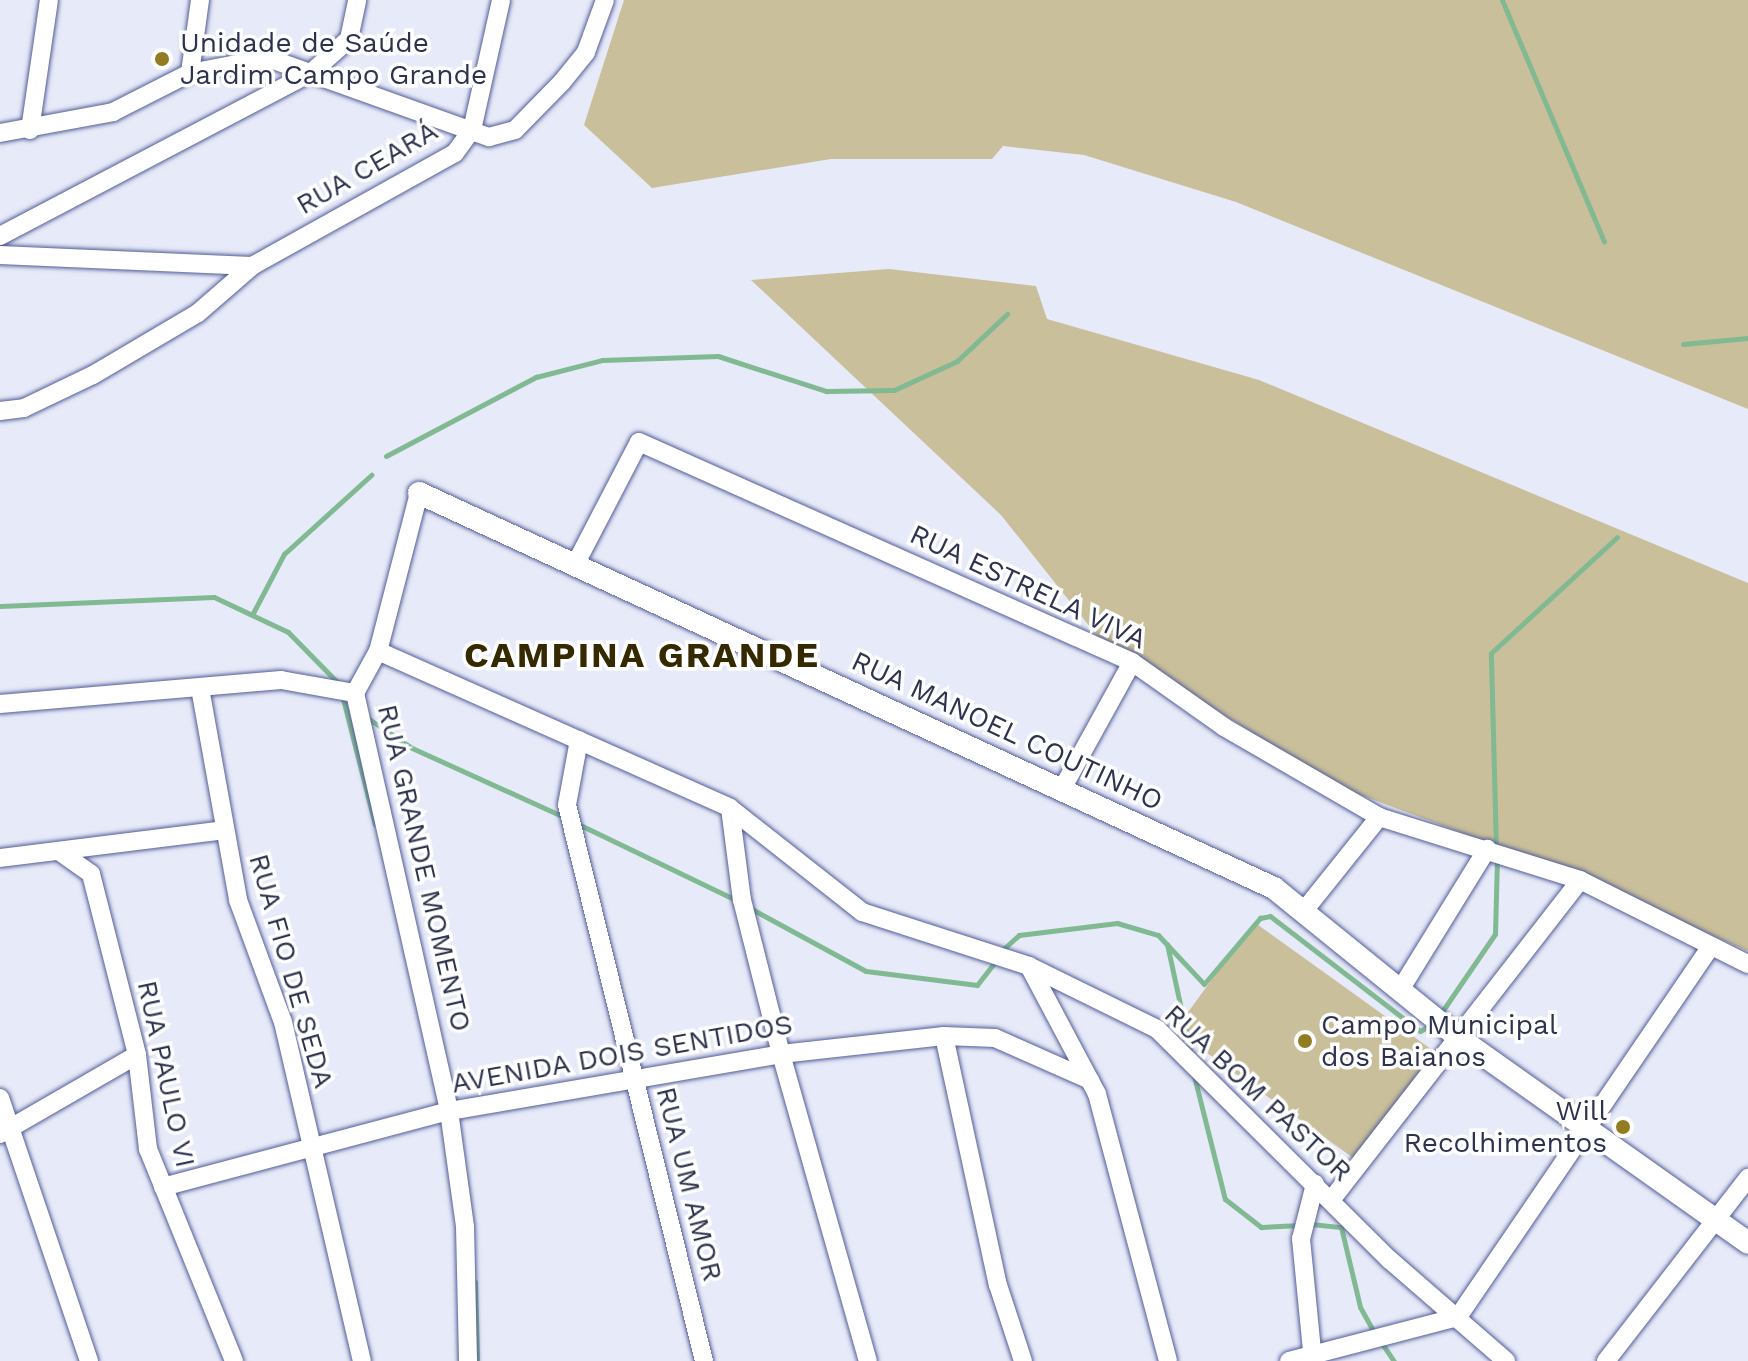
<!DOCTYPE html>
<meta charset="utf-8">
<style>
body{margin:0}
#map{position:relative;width:1748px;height:1361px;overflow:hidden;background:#e7eaf8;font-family:"Work Sans",sans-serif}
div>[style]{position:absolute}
.green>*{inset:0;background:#c9bf9a}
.stream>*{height:5px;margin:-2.5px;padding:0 2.5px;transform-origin:2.5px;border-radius:2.5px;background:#80b992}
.roads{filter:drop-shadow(0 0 2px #525d99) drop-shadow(0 0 2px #525d99)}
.minor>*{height:18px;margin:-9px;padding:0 9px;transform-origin:9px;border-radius:9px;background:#fff}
.tertiary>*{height:22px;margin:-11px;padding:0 11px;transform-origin:11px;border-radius:11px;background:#fff}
.dots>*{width:22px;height:22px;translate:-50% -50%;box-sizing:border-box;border:4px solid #fff;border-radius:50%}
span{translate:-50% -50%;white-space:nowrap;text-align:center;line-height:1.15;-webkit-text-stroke:7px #fff;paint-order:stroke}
.poi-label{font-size:28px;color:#2d334e}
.left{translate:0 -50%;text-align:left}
.right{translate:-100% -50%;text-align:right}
.street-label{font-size:28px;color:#2d334e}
.district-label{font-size:36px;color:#342900;font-weight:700;letter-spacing:2px}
</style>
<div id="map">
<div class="green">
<div style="clip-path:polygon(624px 0,1748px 0,1748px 409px,1236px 202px,1084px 155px,1003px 146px,992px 159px,831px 159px,652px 188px,584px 125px)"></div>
<div style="clip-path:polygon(889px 269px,1036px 286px,1047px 319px,1259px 380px,1748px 583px,1748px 951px,1567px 872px,1342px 788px,1098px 637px,1001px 515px,751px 280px)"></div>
<div style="clip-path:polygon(1254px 922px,1435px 1052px,1356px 1160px,1175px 1030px)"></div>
</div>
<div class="stream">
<div style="left:1502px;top:0;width:262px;rotate:67.1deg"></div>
<div style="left:1683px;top:344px;width:65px;rotate:-5.3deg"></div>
<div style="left:386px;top:456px;width:170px;rotate:-27.8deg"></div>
<div style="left:536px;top:377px;width:68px;rotate:-14.4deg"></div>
<div style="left:602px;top:360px;width:116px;rotate:-2deg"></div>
<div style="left:718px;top:356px;width:114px;rotate:18deg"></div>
<div style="left:826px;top:391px;width:68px;rotate:-0.8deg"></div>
<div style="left:894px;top:390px;width:69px;rotate:-24.7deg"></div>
<div style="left:957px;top:361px;width:69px;rotate:-43.2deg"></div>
<div style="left:0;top:606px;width:214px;rotate:-2.4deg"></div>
<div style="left:214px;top:597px;width:82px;rotate:25.3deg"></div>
<div style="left:288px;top:632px;width:74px;rotate:45.5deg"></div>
<div style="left:253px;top:613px;width:67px;rotate:-62.3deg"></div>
<div style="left:284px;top:554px;width:118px;rotate:-42.2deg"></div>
<div style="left:342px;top:695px;width:133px;rotate:75.7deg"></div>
<div style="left:366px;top:717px;width:55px;rotate:34deg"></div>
<div style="left:412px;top:748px;width:167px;rotate:24.4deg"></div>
<div style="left:576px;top:823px;width:178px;rotate:25.7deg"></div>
<div style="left:1496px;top:849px;width:196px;rotate:-91.5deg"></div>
<div style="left:1491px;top:653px;width:171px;rotate:-42.6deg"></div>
<div style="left:748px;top:907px;width:134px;rotate:28.5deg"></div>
<div style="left:866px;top:971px;width:112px;rotate:7.2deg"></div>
<div style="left:977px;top:985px;width:31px;rotate:-52deg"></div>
<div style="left:1167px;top:944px;width:114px;rotate:77.8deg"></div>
<div style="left:1000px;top:952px;width:25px;rotate:-42deg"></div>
<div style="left:1019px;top:935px;width:99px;rotate:-7deg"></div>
<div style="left:1117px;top:923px;width:43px;rotate:16.3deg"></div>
<div style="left:1158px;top:935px;width:67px;rotate:46.8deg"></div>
<div style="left:1204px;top:984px;width:87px;rotate:-49.7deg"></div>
<div style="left:1260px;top:918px;width:10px;rotate:-11deg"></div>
<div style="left:1270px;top:916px;width:189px;rotate:37.5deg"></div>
<div style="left:1420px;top:1031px;width:15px;rotate:-28deg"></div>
<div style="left:1439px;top:1016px;width:99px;rotate:-55.7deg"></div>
<div style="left:1495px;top:934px;width:75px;rotate:-88.5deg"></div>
<div style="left:1193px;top:1072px;width:131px;rotate:75.9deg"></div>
<div style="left:1225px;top:1199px;width:46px;rotate:37.9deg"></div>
<div style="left:1261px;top:1227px;width:40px;rotate:-2.9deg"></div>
<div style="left:1311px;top:1224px;width:30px;rotate:6deg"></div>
<div style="left:1341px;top:1227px;width:82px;rotate:76.6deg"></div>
<div style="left:1360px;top:1307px;width:31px;rotate:61deg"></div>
<div style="left:475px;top:1282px;width:79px;rotate:88.5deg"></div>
<div style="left:1381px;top:1342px;width:23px;rotate:56deg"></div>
</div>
<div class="roads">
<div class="minor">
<div style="left:190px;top:73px;width:74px;rotate:-82.2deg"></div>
<div style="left:30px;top:130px;width:131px;rotate:-81.7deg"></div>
<div style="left:0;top:133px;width:115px;rotate:-10.5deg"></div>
<div style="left:113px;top:112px;width:86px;rotate:-26.9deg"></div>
<div style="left:190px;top:73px;width:79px;rotate:-10.9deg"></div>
<div style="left:268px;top:58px;width:235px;rotate:19.7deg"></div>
<div style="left:489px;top:137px;width:27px;rotate:-15deg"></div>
<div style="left:515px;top:130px;width:67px;rotate:-45.6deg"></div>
<div style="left:562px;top:82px;width:38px;rotate:-51deg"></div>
<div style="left:586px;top:52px;width:55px;rotate:-69.9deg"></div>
<div style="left:0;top:236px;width:352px;rotate:-27.7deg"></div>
<div style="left:312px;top:72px;width:50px;rotate:-41.7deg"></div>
<div style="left:349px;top:39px;width:40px;rotate:-78deg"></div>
<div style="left:0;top:255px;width:252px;rotate:2.5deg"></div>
<div style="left:0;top:411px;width:24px;rotate:-7deg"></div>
<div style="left:24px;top:408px;width:76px;rotate:-25.6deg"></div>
<div style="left:93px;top:375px;width:122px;rotate:-30.6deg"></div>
<div style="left:198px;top:313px;width:72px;rotate:-41deg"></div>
<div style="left:252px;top:266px;width:232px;rotate:-29.1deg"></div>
<div style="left:455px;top:153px;width:29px;rotate:-54deg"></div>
<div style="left:472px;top:130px;width:133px;rotate:-77.4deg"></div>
<div style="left:419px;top:493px;width:163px;rotate:104.5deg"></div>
<div style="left:378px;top:651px;width:48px;rotate:118.7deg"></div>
<div style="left:355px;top:693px;width:428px;rotate:77.3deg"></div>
<div style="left:449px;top:1111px;width:117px;rotate:82.1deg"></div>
<div style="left:465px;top:1227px;width:134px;rotate:88.7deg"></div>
<div style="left:576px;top:563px;width:136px;rotate:-62.5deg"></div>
<div style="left:639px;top:442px;width:540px;rotate:24.05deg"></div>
<div style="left:1132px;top:662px;width:113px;rotate:35.2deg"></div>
<div style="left:1224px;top:727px;width:179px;rotate:30.1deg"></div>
<div style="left:1379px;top:817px;width:211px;rotate:17.4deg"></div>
<div style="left:1580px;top:880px;width:188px;rotate:26.6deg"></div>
<div style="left:378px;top:651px;width:385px;rotate:24deg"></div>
<div style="left:730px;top:808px;width:168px;rotate:38.2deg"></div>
<div style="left:862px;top:912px;width:176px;rotate:17.9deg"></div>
<div style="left:1029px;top:966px;width:143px;rotate:26.2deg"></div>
<div style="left:1157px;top:1029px;width:328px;rotate:44.8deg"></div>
<div style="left:1390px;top:1260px;width:154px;rotate:41deg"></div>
<div style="left:200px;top:688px;width:215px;rotate:79.8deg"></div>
<div style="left:238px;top:900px;width:130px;rotate:69.8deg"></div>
<div style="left:283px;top:1022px;width:348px;rotate:76.9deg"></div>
<div style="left:0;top:704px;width:282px;rotate:-4.9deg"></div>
<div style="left:281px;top:680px;width:75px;rotate:10deg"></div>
<div style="left:579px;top:740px;width:66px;rotate:100.5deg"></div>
<div style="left:567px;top:805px;width:573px;rotate:76.16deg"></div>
<div style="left:1062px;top:789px;width:145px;rotate:-61.1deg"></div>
<div style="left:730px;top:808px;width:93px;rotate:82.6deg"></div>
<div style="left:742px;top:900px;width:159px;rotate:75.8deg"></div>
<div style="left:781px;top:1054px;width:319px;rotate:74.2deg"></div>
<div style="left:60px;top:852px;width:38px;rotate:35deg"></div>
<div style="left:91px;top:874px;width:187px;rotate:75.7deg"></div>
<div style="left:137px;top:1055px;width:95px;rotate:83.3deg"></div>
<div style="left:148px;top:1149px;width:229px;rotate:67.9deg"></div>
<div style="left:0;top:858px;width:226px;rotate:-7.1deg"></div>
<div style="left:1303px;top:912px;width:122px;rotate:-51.3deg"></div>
<div style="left:1029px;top:966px;width:145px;rotate:62deg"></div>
<div style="left:1097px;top:1094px;width:276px;rotate:75.1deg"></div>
<div style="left:1400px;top:990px;width:166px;rotate:-58.3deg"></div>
<div style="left:944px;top:1036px;width:255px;rotate:77.8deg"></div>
<div style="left:998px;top:1285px;width:80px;rotate:71.8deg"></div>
<div style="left:0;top:1098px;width:278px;rotate:71.3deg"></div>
<div style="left:0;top:1134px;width:158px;rotate:-30deg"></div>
<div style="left:163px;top:1187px;width:296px;rotate:-14.9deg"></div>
<div style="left:449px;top:1111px;width:337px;rotate:-9.7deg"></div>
<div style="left:781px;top:1054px;width:164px;rotate:-6.3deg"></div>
<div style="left:944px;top:1036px;width:51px;rotate:2.2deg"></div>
<div style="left:995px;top:1038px;width:104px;rotate:23.9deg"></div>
<div style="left:1332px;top:1199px;width:404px;rotate:-52.1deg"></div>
<div style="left:1458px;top:1317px;width:447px;rotate:-55.7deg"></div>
<div style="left:1289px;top:1361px;width:175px;rotate:-14.6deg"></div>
<div style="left:1313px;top:1361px;width:123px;rotate:-95.6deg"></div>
<div style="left:1301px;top:1239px;width:57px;rotate:-75.7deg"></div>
<div style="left:1606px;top:1361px;width:232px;rotate:-52.2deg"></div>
</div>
<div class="tertiary">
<div style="left:419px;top:493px;width:942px;rotate:24.8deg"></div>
<div style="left:1274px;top:888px;width:238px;rotate:39deg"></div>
<div style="left:1459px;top:1038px;width:354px;rotate:35.3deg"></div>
</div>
</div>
<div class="dots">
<div style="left:162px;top:59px;background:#927c22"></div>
<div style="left:1305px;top:1041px;background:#927c22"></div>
<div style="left:1623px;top:1127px;background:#927c22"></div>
</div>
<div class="poi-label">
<span class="left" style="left:180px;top:59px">Unidade de Saúde<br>Jardim Campo Grande</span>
<span class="left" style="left:1321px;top:1041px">Campo Municipal<br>dos Baianos</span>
<span class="right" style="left:1607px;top:1127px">Will<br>Recolhimentos</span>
</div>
<div class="street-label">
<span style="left:367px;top:168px;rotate:-30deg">RUA CEARÁ</span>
<span style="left:1028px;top:587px;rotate:25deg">RUA ESTRELA VIVA</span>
<span style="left:1007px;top:731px;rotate:25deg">RUA MANOEL COUTINHO</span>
<span style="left:424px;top:868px;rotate:77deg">RUA GRANDE MOMENTO</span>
<span style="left:291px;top:971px;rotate:74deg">RUA FIO DE SEDA</span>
<span style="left:622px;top:1054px;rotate:-10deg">AVENIDA DOIS SENTIDOS</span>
<span style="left:166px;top:1074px;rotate:78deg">RUA PAULO VI</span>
<span style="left:1258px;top:1093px;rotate:43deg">RUA BOM PASTOR</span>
<span style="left:689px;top:1184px;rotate:76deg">RUA UM AMOR</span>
</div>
<div class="district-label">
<span style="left:642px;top:656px">CAMPINA GRANDE</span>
</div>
</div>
